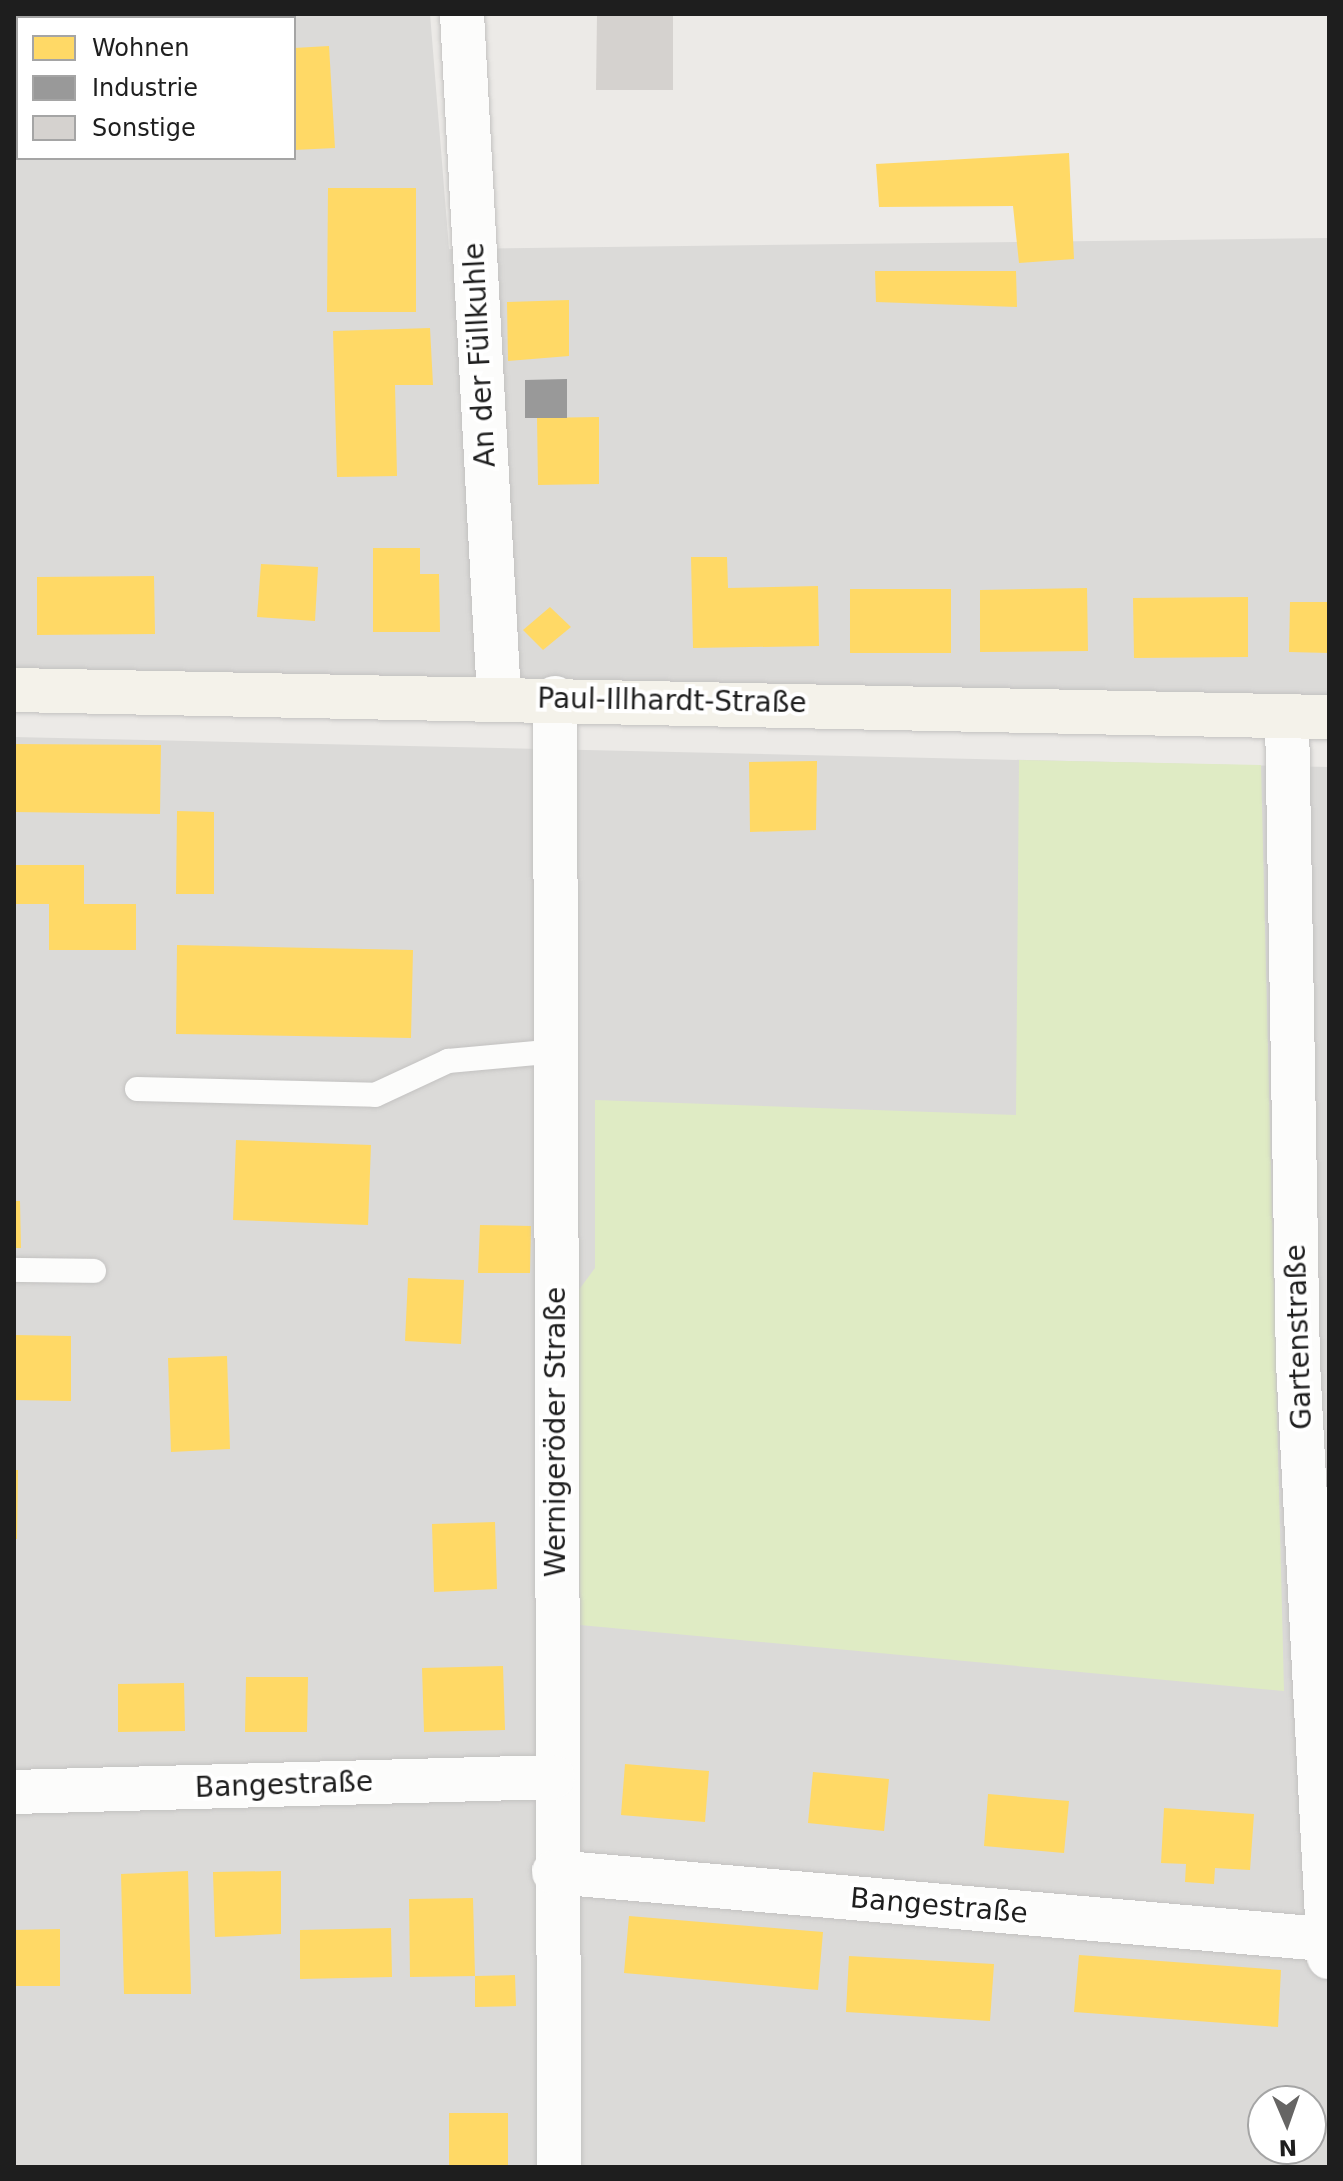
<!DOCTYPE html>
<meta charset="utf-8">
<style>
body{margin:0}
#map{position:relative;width:1343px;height:2181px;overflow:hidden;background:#eceae7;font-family:"DejaVu Sans",sans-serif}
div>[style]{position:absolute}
.residential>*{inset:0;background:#dbdad8}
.grass>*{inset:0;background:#dfebc4}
.homes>*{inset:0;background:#ffd966}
.industry>*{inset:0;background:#999}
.building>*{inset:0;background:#d5d2cf}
.roads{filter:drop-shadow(0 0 2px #c3c2c1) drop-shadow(0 0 2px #c3c2c1)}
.lane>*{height:24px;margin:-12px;padding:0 12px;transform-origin:12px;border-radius:12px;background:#fcfcfb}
.street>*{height:44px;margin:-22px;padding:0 22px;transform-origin:22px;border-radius:22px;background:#fcfcfb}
.secondary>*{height:44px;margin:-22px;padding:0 22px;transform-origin:22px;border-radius:22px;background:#f4f2ea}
span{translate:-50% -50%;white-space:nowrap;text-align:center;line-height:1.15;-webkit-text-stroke:8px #fff;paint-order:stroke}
.street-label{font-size:28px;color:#1e1e1e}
.frame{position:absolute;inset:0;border:16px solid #1e1e1e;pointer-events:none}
.legend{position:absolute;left:16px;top:16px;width:280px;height:144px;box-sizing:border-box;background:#fff;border:2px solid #a5a5a5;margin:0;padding:10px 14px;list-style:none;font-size:24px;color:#1e1e1e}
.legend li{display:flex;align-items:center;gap:16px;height:40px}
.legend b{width:40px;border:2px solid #a5a5a5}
.north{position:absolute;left:1247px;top:2085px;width:80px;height:80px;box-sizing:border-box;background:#fff;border:2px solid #a5a5a5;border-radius:50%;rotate:178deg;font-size:22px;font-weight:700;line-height:32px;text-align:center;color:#1e1e1e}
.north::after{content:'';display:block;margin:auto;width:28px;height:36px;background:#666564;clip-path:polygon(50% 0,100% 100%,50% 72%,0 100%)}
</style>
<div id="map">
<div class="residential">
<div style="clip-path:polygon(evenodd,14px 14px,430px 14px,449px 249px,1329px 238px,1329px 727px,14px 693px,14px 14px,18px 18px,294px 18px,294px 158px,18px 158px,18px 18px)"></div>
<div style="clip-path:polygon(evenodd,14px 737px,1329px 767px,1329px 2167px,14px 2167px,14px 737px,1263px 2101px,1311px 2101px,1311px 2149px,1263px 2149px,1263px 2101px)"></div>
</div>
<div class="grass">
<div style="clip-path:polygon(1019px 760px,1261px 765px,1284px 1691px,580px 1625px,578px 1291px,595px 1268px,595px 1100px,1016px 1115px)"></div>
</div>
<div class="homes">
<div style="clip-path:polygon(329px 46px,335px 148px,294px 150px,294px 48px)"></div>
<div style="clip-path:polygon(1069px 153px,1074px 259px,1019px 263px,1013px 206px,879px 207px,876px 164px)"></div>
<div style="clip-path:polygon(328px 188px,416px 188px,416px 312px,327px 312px)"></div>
<div style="clip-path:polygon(875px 271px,1016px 271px,1017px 307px,876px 302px)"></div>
<div style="clip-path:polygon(569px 300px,569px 356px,508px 361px,507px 302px)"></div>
<div style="clip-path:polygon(430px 328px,433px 385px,395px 385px,397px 476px,337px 477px,333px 331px)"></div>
<div style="clip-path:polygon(599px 417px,599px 484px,538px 485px,537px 418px)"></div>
<div style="clip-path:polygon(373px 548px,420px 548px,420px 574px,439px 574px,440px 632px,373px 632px)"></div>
<div style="clip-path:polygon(691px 557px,727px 557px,728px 588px,818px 586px,819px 646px,693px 648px)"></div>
<div style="clip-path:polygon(261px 564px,318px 567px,315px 621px,257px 617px)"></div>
<div style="clip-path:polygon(154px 576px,155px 634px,37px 635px,37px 577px)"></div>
<div style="clip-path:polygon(1087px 588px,1088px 651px,980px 652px,980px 590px)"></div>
<div style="clip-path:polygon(850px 589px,951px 589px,951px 653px,850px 653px)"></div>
<div style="clip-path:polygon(1248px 597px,1248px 657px,1134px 658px,1133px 598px)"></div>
<div style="clip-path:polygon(1290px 602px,1329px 602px,1329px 653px,1289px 652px)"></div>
<div style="clip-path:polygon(550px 607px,571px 627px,543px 650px,523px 630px)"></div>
<div style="clip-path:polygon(14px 744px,161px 745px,160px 814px,14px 812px)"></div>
<div style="clip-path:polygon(817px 761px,816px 830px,750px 832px,749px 762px)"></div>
<div style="clip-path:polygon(177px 811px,214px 812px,214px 894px,176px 894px)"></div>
<div style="clip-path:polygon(14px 865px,84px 865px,84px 904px,136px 904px,136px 950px,49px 950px,49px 904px,14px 904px)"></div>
<div style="clip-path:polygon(177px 945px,413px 950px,411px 1038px,176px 1034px)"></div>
<div style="clip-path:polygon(236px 1140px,371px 1145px,368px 1225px,233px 1220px)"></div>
<div style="clip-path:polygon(14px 1201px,20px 1201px,21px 1248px,14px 1248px)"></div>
<div style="clip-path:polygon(480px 1225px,531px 1226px,530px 1273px,478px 1273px)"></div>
<div style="clip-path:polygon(408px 1278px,464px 1280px,461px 1344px,405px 1341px)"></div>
<div style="clip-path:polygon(14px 1335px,71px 1336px,71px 1401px,14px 1400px)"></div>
<div style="clip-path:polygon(227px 1356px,230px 1449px,171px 1452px,168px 1358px)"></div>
<div style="clip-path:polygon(14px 1470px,18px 1470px,17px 1539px,14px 1539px)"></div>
<div style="clip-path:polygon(495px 1522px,497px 1589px,434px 1592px,432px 1524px)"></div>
<div style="clip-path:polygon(503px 1666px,505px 1730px,424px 1732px,422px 1668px)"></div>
<div style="clip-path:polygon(246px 1677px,308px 1677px,307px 1732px,245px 1732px)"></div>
<div style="clip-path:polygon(184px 1683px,185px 1731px,118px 1732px,118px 1684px)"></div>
<div style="clip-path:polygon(625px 1764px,709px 1771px,705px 1822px,621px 1815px)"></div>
<div style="clip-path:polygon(813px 1772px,889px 1779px,884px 1831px,808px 1823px)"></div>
<div style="clip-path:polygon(988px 1794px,1069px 1801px,1064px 1853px,984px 1846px)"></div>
<div style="clip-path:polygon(1164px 1808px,1254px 1814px,1250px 1870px,1215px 1868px,1214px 1884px,1185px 1882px,1186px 1864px,1161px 1863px)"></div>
<div style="clip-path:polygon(188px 1871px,191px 1994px,124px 1994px,121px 1874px)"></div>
<div style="clip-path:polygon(281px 1871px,281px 1934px,215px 1937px,213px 1872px)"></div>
<div style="clip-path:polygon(473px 1898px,475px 1976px,410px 1977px,409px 1899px)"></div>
<div style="clip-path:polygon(629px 1916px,823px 1932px,818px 1990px,624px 1973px)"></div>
<div style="clip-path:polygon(391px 1928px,392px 1977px,300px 1979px,300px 1930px)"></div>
<div style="clip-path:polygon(60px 1929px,60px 1986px,14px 1986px,14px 1930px)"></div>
<div style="clip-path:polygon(1079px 1955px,1281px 1970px,1278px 2027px,1074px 2012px)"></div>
<div style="clip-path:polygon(849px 1956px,994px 1964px,990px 2021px,846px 2012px)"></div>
<div style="clip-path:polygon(515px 1975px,516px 2006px,475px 2007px,475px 1976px)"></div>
<div style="clip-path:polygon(449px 2113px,508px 2113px,508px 2167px,449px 2167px)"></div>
</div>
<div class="industry">
<div style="clip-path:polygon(567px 379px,567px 418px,525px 418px,525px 380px)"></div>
</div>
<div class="building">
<div style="clip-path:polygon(597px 14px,673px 14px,673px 90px,596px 90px)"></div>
</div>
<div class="roads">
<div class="lane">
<div style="left:137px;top:1089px;width:238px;rotate:1.4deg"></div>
<div style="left:375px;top:1095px;width:81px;rotate:-25deg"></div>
<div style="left:448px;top:1061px;width:110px;rotate:-5.2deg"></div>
<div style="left:14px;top:1270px;width:80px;rotate:0.7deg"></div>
</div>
<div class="street">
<div style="left:462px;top:14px;width:684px;rotate:86.9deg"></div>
<div style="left:555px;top:698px;width:1469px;rotate:89.84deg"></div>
<div style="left:1287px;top:716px;width:647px;rotate:89.03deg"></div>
<div style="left:1298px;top:1363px;width:595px;rotate:87.01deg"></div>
<div style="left:14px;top:1792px;width:539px;rotate:-1.59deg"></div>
<div style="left:554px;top:1872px;width:772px;rotate:4.98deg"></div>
</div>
<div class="secondary">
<div style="left:14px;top:690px;width:1315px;rotate:1.18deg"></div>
</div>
</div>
<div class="street-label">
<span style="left:480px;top:355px;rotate:-93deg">An der Füllkuhle</span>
<span style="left:672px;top:701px;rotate:1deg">Paul-Illhardt-Straße</span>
<span style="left:1299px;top:1337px;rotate:-92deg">Gartenstraße</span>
<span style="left:556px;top:1432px;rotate:-90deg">Wernigeröder Straße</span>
<span style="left:284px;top:1785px;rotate:-2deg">Bangestraße</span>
<span style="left:939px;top:1906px;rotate:5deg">Bangestraße</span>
</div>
<div class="frame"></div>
<ul class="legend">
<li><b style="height:22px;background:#ffd966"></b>Wohnen</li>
<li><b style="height:22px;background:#999"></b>Industrie</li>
<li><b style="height:22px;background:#d5d2cf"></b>Sonstige</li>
</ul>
<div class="north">N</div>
</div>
